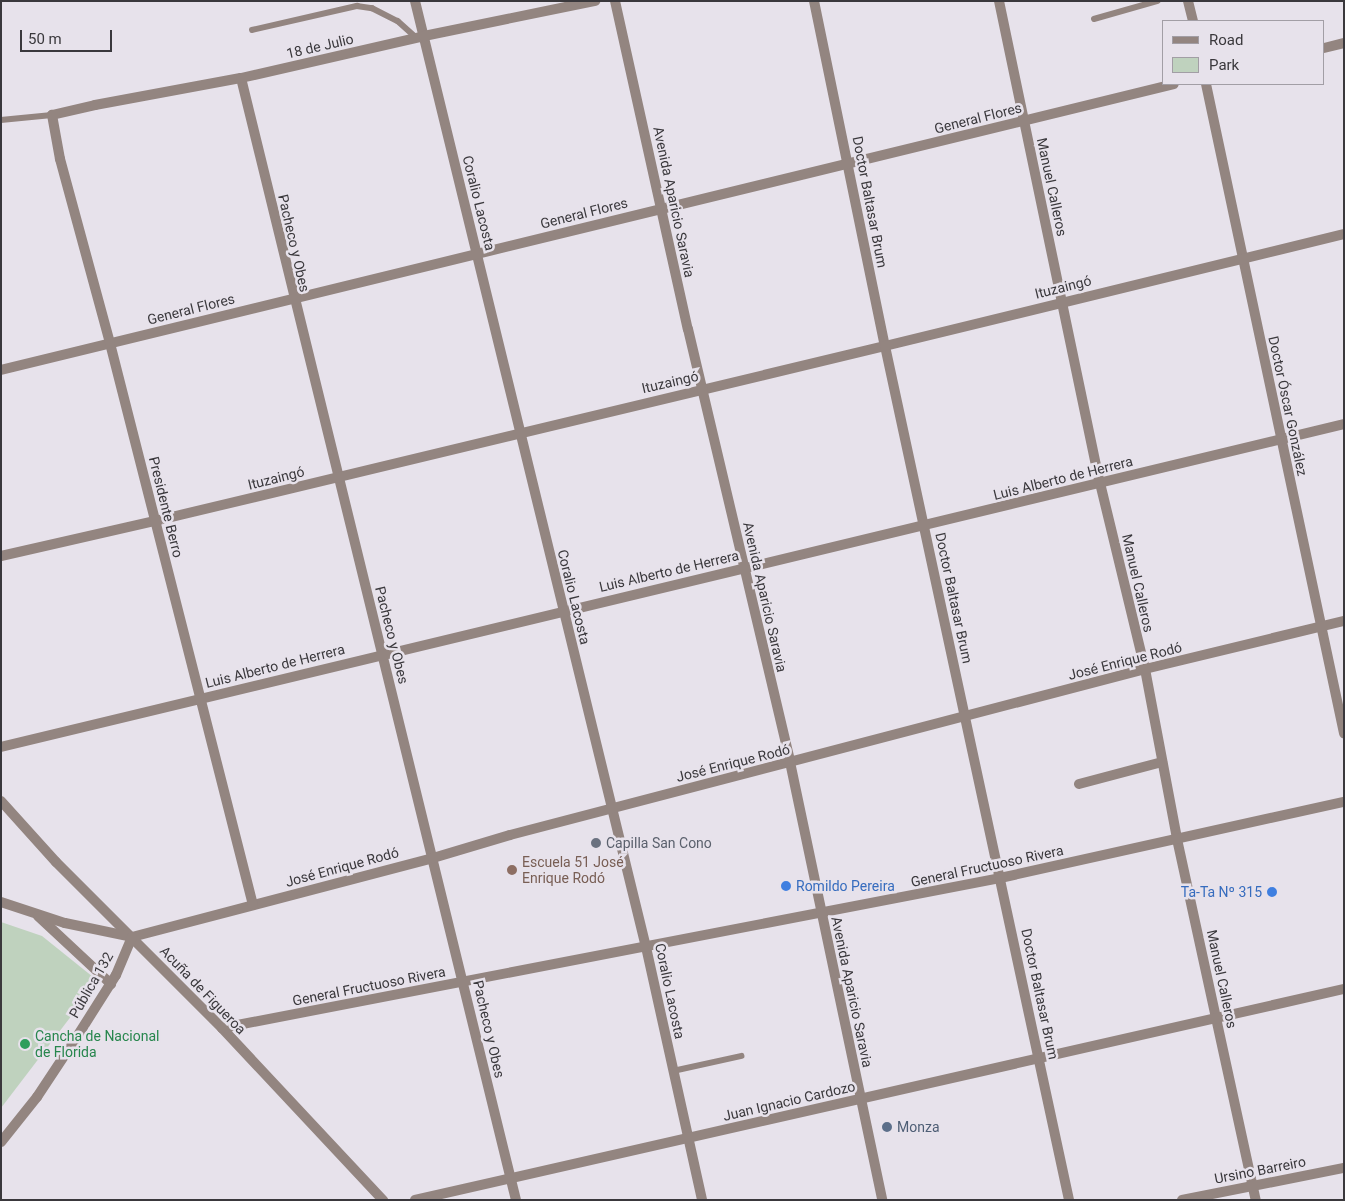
<!DOCTYPE html>
<meta charset="utf-8">
<style>
body{margin:0}
#map{position:relative;width:1345px;height:1201px;overflow:hidden;background:#e7e2eb;font-family:Roboto,sans-serif}
div>[style]{position:absolute}
.green>*{inset:0;background:#bfd2be}
.service>*{height:5.5px;margin:-2.75px;padding:0 2.75px;transform-origin:2.75px;border-radius:2.75px;background:#938580}
.minor>*{height:10px;margin:-5px;padding:0 5px;transform-origin:5px;border-radius:5px;background:#938580}
.tertiary>*{height:10px;margin:-5px;padding:0 5px;transform-origin:5px;border-radius:5px;background:#938580}
.dots>*{width:14px;height:14px;translate:-50% -50%;box-sizing:border-box;border:2px solid #e7e2eb;border-radius:50%}
span{translate:-50% -50%;white-space:nowrap;text-align:center;line-height:1.15;-webkit-text-stroke:5px #e7e2eb;paint-order:stroke}
.street-label{font-size:14px;color:#3a383c}
.worship-label{font-size:14px;color:#5b616d}
.left{translate:0 -50%;text-align:left}
.education-label{font-size:14px;color:#785e54}
.shop-label{font-size:14px;color:#366cbe}
.right{translate:-100% -50%;text-align:right}
.leisure-label{font-size:14px;color:#27864d}
.service-label{font-size:14px;color:#4e5e75}
.frame{position:absolute;inset:0;border:2px solid #3a383c;pointer-events:none}
.legend{position:absolute;left:1162px;top:20px;width:162px;height:65px;box-sizing:border-box;background:#e7e2eb;border:1px solid #a29ea5;margin:0;padding:6px 9px;list-style:none;font-size:15px;color:#3a383c}
.legend li{display:flex;align-items:center;gap:10px;height:25px}
.legend b{width:25px;border:1px solid #a29ea5}
.scale{position:absolute;left:20px;top:30px;width:92px;height:22px;box-sizing:border-box;border:2px solid #3a383c;border-top:0;padding-left:6px;font-size:15px;line-height:18px;white-space:nowrap;color:#3a383c;-webkit-text-stroke:4px #e7e2eb;paint-order:stroke}
</style>
<div id="map">
<div class="green">
<div style="clip-path:polygon(1px 922px,42px 936px,98px 981px,1px 1108px)"></div>
</div>
<div class="service">
<div style="left:1094px;top:19px;width:66px;rotate:-15.9deg"></div>
<div style="left:252px;top:30px;width:108px;rotate:-12.9deg"></div>
<div style="left:357px;top:6px;width:15px;rotate:8deg"></div>
<div style="left:372px;top:8px;width:29px;rotate:27deg"></div>
<div style="left:398px;top:21px;width:25px;rotate:42deg"></div>
<div style="left:1px;top:120px;width:51px;rotate:-5.6deg"></div>
<div style="left:673px;top:1071px;width:70px;rotate:-12.4deg"></div>
</div>
<div class="minor">
<div style="left:415px;top:1px;width:974px;rotate:76.28deg"></div>
<div style="left:646px;top:947px;width:259px;rotate:77.5deg"></div>
<div style="left:814px;top:1px;width:352px;rotate:78.4deg"></div>
<div style="left:885px;top:346px;width:874px;rotate:77.84deg"></div>
<div style="left:999px;top:1px;width:492px;rotate:78.2deg"></div>
<div style="left:1100px;top:483px;width:191px;rotate:76.4deg"></div>
<div style="left:1145px;top:669px;width:173px;rotate:79.3deg"></div>
<div style="left:1177px;top:839px;width:370px;rotate:77.7deg"></div>
<div style="left:1188px;top:1px;width:21px;rotate:76deg"></div>
<div style="left:1324px;top:48px;width:21px;rotate:-14deg"></div>
<div style="left:241px;top:78px;width:1155px;rotate:76.23deg"></div>
<div style="left:1206px;top:84px;width:664px;rotate:78deg"></div>
<div style="left:1px;top:370px;width:1207px;rotate:-13.7deg"></div>
<div style="left:1px;top:556px;width:158px;rotate:-12.8deg"></div>
<div style="left:155px;top:521px;width:751px;rotate:-13.48deg"></div>
<div style="left:885px;top:346px;width:472px;rotate:-13.7deg"></div>
<div style="left:1px;top:747px;width:1381px;rotate:-13.52deg"></div>
<div style="left:1079px;top:784px;width:86px;rotate:-14.8deg"></div>
<div style="left:1px;top:801px;width:82px;rotate:48deg"></div>
<div style="left:56px;top:862px;width:235px;rotate:45deg"></div>
<div style="left:222px;top:1028px;width:236px;rotate:46.9deg"></div>
<div style="left:1px;top:902px;width:67px;rotate:18.2deg"></div>
<div style="left:65px;top:923px;width:68px;rotate:11.8deg"></div>
<div style="left:132px;top:937px;width:311px;rotate:-14.7deg"></div>
<div style="left:433px;top:858px;width:80px;rotate:-16.6deg"></div>
<div style="left:510px;top:835px;width:656px;rotate:-14.65deg"></div>
<div style="left:1145px;top:669px;width:205px;rotate:-13.6deg"></div>
<div style="left:253px;top:905px;width:580px;rotate:-104.28deg"></div>
<div style="left:110px;top:343px;width:191px;rotate:-105.2deg"></div>
<div style="left:60px;top:159px;width:45px;rotate:-100.3deg"></div>
<div style="left:52px;top:115px;width:44px;rotate:-13.1deg"></div>
<div style="left:95px;top:105px;width:148px;rotate:-10.5deg"></div>
<div style="left:241px;top:78px;width:188px;rotate:-12.9deg"></div>
<div style="left:424px;top:36px;width:175px;rotate:-11.6deg"></div>
<div style="left:38px;top:916px;width:100px;rotate:43deg"></div>
<div style="left:222px;top:1028px;width:792px;rotate:-10.91deg"></div>
<div style="left:1000px;top:878px;width:352px;rotate:-12.5deg"></div>
<div style="left:1px;top:1142px;width:58px;rotate:-51.3deg"></div>
<div style="left:37px;top:1097px;width:74px;rotate:-56.5deg"></div>
<div style="left:78px;top:1035px;width:71px;rotate:-57.7deg"></div>
<div style="left:116px;top:975px;width:41px;rotate:-67.2deg"></div>
<div style="left:415px;top:1200px;width:953px;rotate:-12.8deg"></div>
<div style="left:1182px;top:1200px;width:165px;rotate:-11.2deg"></div>
</div>
<div class="tertiary">
<div style="left:615px;top:1px;width:336px;rotate:77.5deg"></div>
<div style="left:688px;top:329px;width:445px;rotate:76.7deg"></div>
<div style="left:790px;top:762px;width:448px;rotate:78.1deg"></div>
</div>
<div class="dots">
<div style="left:596px;top:843px;background:#6b7280"></div>
<div style="left:512px;top:870px;background:#8d6e63"></div>
<div style="left:786px;top:886px;background:#3f7fe0"></div>
<div style="left:1272px;top:892px;background:#3f7fe0"></div>
<div style="left:25px;top:1044px;background:#2e9e5b"></div>
<div style="left:887px;top:1127px;background:#5c6f8a"></div>
</div>
<div class="street-label">
<span style="left:320px;top:46px;rotate:-13deg">18 de Julio</span>
<span style="left:978px;top:118px;rotate:-14deg">General Flores</span>
<span style="left:1052px;top:187px;rotate:78deg">Manuel Calleros</span>
<span style="left:674px;top:202px;rotate:78deg">Avenida Aparicio Saravia</span>
<span style="left:870px;top:202px;rotate:79deg">Doctor Baltasar Brum</span>
<span style="left:479px;top:203px;rotate:76deg">Coralio Lacosta</span>
<span style="left:584px;top:213px;rotate:-14deg">General Flores</span>
<span style="left:294px;top:243px;rotate:77deg">Pacheco y Obes</span>
<span style="left:1063px;top:287px;rotate:-14deg">Ituzaingó</span>
<span style="left:191px;top:309px;rotate:-14deg">General Flores</span>
<span style="left:670px;top:382px;rotate:-13deg">Ituzaingó</span>
<span style="left:1288px;top:406px;rotate:78deg">Doctor Óscar González</span>
<span style="left:276px;top:478px;rotate:-14deg">Ituzaingó</span>
<span style="left:1063px;top:478px;rotate:-14deg">Luis Alberto de Herrera</span>
<span style="left:166px;top:507px;rotate:76deg">Presidente Berro</span>
<span style="left:669px;top:571px;rotate:-13deg">Luis Alberto de Herrera</span>
<span style="left:1138px;top:583px;rotate:77deg">Manuel Calleros</span>
<span style="left:574px;top:597px;rotate:76deg">Coralio Lacosta</span>
<span style="left:765px;top:597px;rotate:77deg">Avenida Aparicio Saravia</span>
<span style="left:954px;top:598px;rotate:78deg">Doctor Baltasar Brum</span>
<span style="left:392px;top:635px;rotate:76deg">Pacheco y Obes</span>
<span style="left:1125px;top:661px;rotate:-14deg">José Enrique Rodó</span>
<span style="left:275px;top:666px;rotate:-14deg">Luis Alberto de Herrera</span>
<span style="left:733px;top:763px;rotate:-14deg">José Enrique Rodó</span>
<span style="left:987px;top:866px;rotate:-12deg">General Fructuoso Rivera</span>
<span style="left:342px;top:867px;rotate:-15deg">José Enrique Rodó</span>
<span style="left:1222px;top:979px;rotate:78deg">Manuel Calleros</span>
<span style="left:91px;top:985px;rotate:-60deg">Pública 132</span>
<span style="left:369px;top:986px;rotate:-11deg">General Fructuoso Rivera</span>
<span style="left:203px;top:990px;rotate:46deg">Acuña de Figueroa</span>
<span style="left:670px;top:991px;rotate:78deg">Coralio Lacosta</span>
<span style="left:852px;top:992px;rotate:78deg">Avenida Aparicio Saravia</span>
<span style="left:1040px;top:994px;rotate:78deg">Doctor Baltasar Brum</span>
<span style="left:489px;top:1029px;rotate:77deg">Pacheco y Obes</span>
<span style="left:789px;top:1101px;rotate:-13deg">Juan Ignacio Cardozo</span>
<span style="left:1260px;top:1170px;rotate:-11deg">Ursino Barreiro</span>
</div>
<div class="worship-label">
<span class="left" style="left:606px;top:843px">Capilla San Cono</span>
</div>
<div class="education-label">
<span class="left" style="left:522px;top:870px">Escuela 51 José<br>Enrique Rodó</span>
</div>
<div class="shop-label">
<span class="left" style="left:796px;top:886px">Romildo Pereira</span>
<span class="right" style="left:1262px;top:892px">Ta-Ta Nº 315</span>
</div>
<div class="leisure-label">
<span class="left" style="left:35px;top:1044px">Cancha de Nacional<br>de Florida</span>
</div>
<div class="service-label">
<span class="left" style="left:897px;top:1127px">Monza</span>
</div>
<div class="frame"></div>
<ul class="legend">
<li><b style="height:6px;background:#938580"></b>Road</li>
<li><b style="height:14px;background:#bfd2be"></b>Park</li>
</ul>
<div class="scale">50 m</div>
</div>
